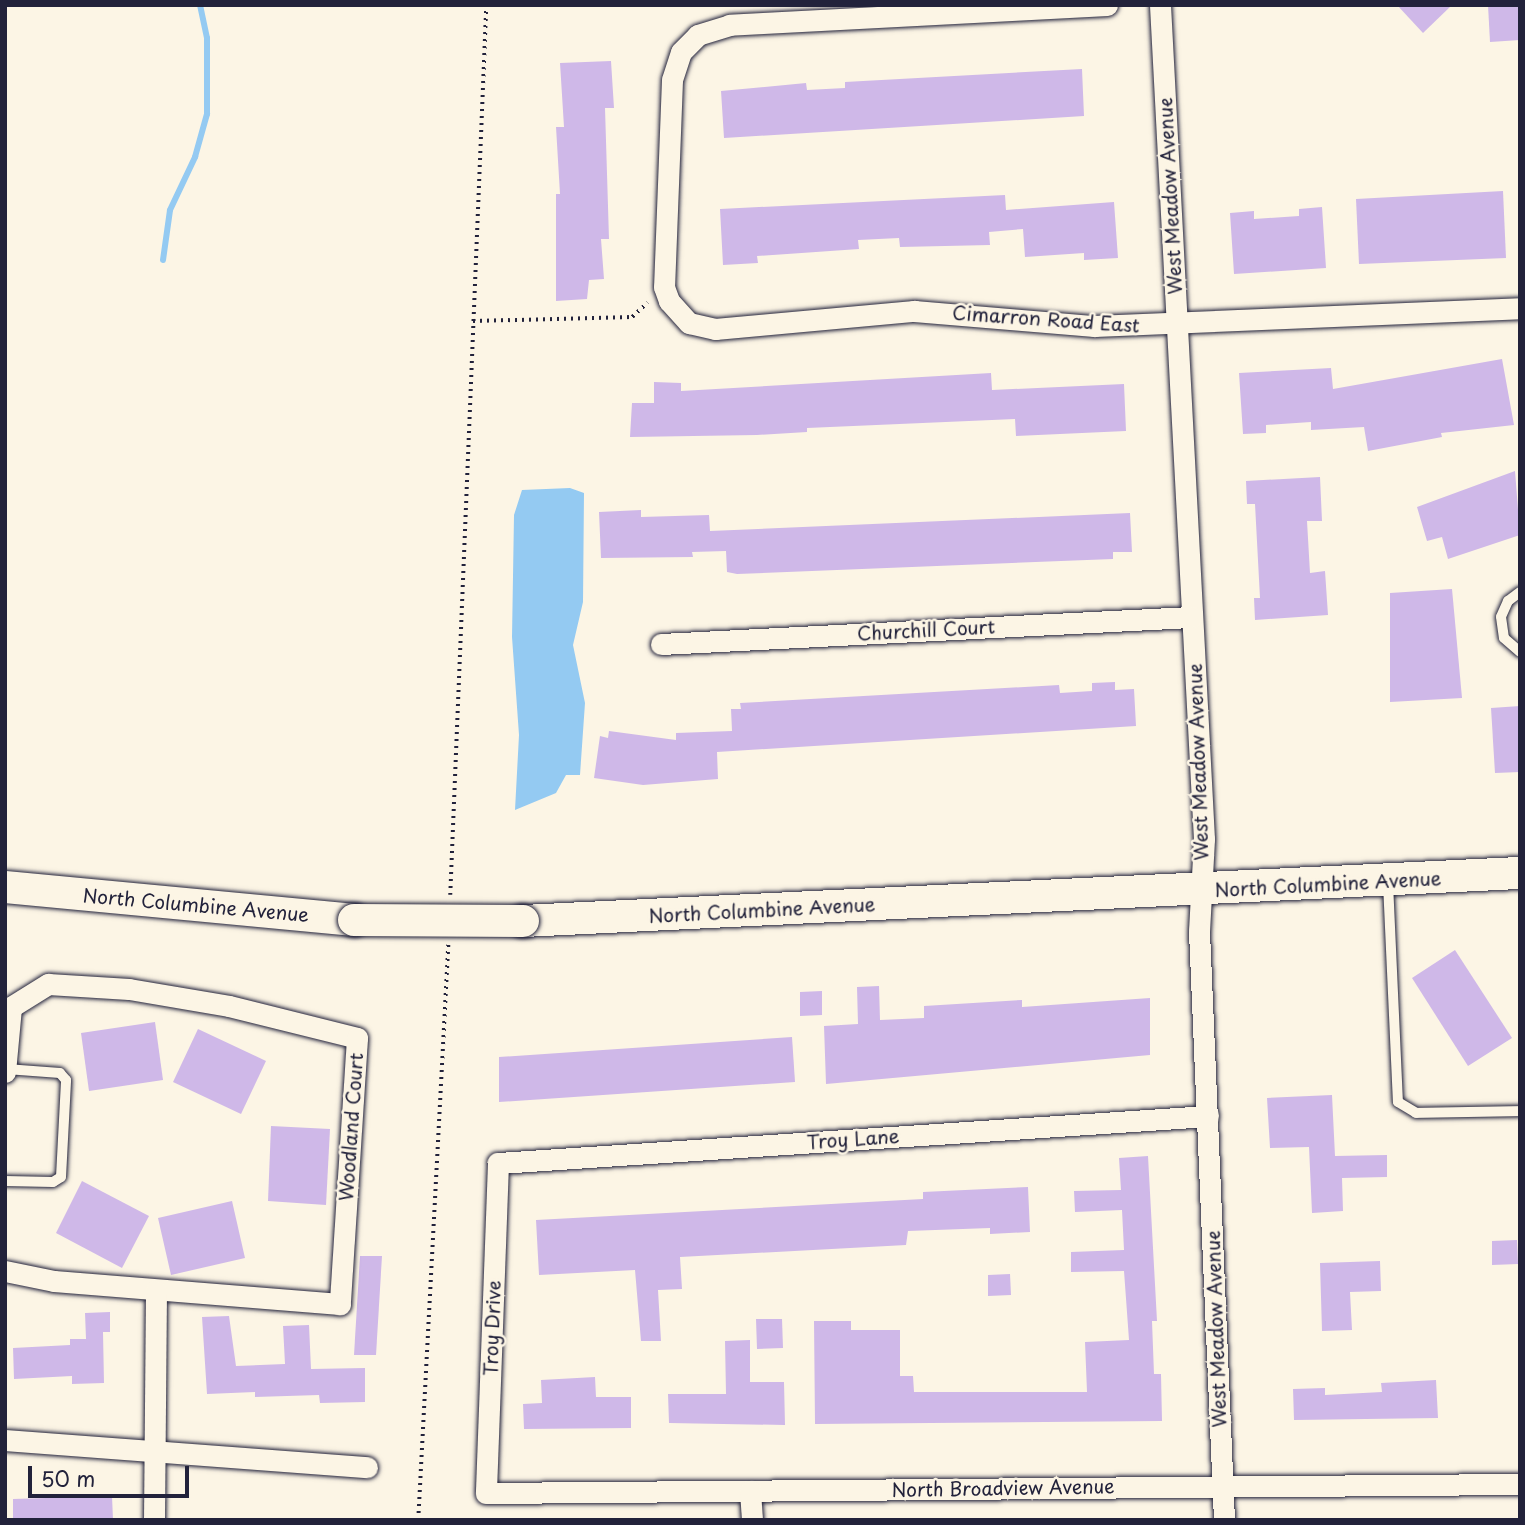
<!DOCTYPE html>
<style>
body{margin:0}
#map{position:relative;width:1525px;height:1525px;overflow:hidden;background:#fcf5e5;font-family:"Playpen Sans",sans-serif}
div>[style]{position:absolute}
.water>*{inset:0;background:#94caf2}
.stream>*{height:6px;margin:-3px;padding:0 3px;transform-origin:3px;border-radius:3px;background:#94caf2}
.building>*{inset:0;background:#cfb8e8}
.path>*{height:3.5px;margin-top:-1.75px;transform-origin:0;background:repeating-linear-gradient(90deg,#22223b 0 2px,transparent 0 7px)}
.roads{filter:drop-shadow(0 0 2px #22223b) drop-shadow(0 0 2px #22223b)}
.lane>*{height:10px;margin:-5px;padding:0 5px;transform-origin:5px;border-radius:5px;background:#fcf5e5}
.street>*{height:21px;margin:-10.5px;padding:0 10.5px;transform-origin:10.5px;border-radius:10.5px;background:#fcf5e5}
.primary>*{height:32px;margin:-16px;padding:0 16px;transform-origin:16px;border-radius:16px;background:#fcf5e5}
.bridges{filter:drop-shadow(0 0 2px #22223b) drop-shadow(0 0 2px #22223b)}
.primary-bridge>*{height:32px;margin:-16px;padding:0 16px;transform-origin:16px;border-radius:16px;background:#fcf5e5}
span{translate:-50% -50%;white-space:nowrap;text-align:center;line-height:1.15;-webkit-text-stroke:5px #fcf5e5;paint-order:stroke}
.street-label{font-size:19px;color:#22223b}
.frame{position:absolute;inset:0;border:7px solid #22223b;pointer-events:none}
.scale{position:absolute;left:28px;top:1466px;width:161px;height:32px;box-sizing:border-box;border:4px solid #22223b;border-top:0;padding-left:9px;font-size:21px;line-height:24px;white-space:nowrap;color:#22223b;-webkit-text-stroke:5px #fcf5e5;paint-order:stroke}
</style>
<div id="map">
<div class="water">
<div style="clip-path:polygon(570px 488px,584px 493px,583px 602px,573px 645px,585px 703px,580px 775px,566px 775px,556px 793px,515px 810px,519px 735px,512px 637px,514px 515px,522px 490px)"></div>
</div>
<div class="stream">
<div style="left:163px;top:260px;width:50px;rotate:-82deg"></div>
<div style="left:170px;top:210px;width:59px;rotate:-64.7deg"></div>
<div style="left:195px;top:157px;width:45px;rotate:-74.4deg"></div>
<div style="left:207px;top:114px;width:76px;rotate:-90deg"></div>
<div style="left:207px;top:38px;width:34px;rotate:-102deg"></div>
</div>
<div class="building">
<div style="clip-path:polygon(1397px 5px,1452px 5px,1423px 33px)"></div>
<div style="clip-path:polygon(1488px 5px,1520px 5px,1520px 40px,1490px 42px)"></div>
<div style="clip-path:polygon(611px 61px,614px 108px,605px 108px,609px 239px,601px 239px,604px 279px,589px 280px,587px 299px,556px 301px,556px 194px,560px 194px,556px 127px,564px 127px,560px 63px)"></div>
<div style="clip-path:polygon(1082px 69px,1084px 116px,724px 138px,721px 91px,806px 83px,807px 90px,845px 88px,845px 82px)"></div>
<div style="clip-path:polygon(1503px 191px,1506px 258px,1359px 264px,1356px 199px)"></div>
<div style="clip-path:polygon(1005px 195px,1006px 210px,1114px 202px,1118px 258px,1084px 260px,1084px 253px,1025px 257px,1023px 229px,989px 232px,990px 245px,900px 247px,899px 238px,858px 240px,859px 249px,757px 256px,758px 263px,723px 265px,720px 209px)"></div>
<div style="clip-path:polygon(1322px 207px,1326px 268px,1234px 274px,1230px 213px,1254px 211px,1254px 219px,1299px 216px,1299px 209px)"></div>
<div style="clip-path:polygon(1502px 359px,1514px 425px,1441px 433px,1442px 437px,1368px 451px,1364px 427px,1311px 430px,1311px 422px,1266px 425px,1266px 433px,1243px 434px,1239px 373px,1331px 368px,1333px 389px)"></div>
<div style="clip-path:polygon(991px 373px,992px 390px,1124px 384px,1126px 431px,1016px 436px,1015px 419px,807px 428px,807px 432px,757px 435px,630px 437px,632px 403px,654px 403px,654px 382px,681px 383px,681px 391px)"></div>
<div style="clip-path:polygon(1515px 471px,1520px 535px,1448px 559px,1442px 537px,1427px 541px,1417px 507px)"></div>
<div style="clip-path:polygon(1320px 477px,1322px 521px,1307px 521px,1310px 573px,1325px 571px,1328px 615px,1255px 620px,1254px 598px,1260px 598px,1255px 504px,1247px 504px,1246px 481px)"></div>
<div style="clip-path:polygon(641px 510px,641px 517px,709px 515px,710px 531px,1130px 513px,1132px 552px,1113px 552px,1113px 559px,737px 574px,727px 572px,726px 551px,692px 552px,693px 557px,601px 558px,599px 512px)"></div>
<div style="clip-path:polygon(1452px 589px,1462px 698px,1390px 702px,1390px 593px)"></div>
<div style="clip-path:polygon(1115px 682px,1115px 690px,1134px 689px,1136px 726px,717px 752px,718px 779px,643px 785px,594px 778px,600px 736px,608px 738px,609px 731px,676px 740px,676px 733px,732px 731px,731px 709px,741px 709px,740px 703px,1059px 685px,1060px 693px,1092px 691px,1092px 683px)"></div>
<div style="clip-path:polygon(1520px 706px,1520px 772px,1495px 773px,1491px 708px)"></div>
<div style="clip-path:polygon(1455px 950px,1512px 1038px,1468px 1066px,1412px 978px)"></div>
<div style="clip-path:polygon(879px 986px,880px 1020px,924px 1018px,924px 1006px,1022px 1000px,1022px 1007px,1150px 998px,1150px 1055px,826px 1084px,824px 1026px,858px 1024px,857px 987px)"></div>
<div style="clip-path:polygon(822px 991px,822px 1015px,800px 1016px,800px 992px)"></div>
<div style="clip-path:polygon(155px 1022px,163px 1080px,89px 1091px,81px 1033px)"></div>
<div style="clip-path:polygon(198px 1029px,266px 1061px,241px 1114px,173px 1082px)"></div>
<div style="clip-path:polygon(792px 1037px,795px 1082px,499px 1102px,499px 1057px)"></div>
<div style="clip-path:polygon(1332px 1095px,1335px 1156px,1387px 1155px,1387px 1177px,1342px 1178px,1343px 1211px,1312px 1213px,1309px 1147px,1270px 1148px,1267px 1098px)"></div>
<div style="clip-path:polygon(271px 1126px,330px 1129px,326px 1205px,268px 1201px)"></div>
<div style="clip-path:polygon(1148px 1156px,1157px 1321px,1152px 1321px,1154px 1374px,1161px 1374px,1162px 1421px,815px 1424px,814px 1321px,851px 1321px,851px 1330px,900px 1330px,900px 1376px,913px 1376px,914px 1392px,1087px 1392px,1085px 1342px,1129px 1340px,1124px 1271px,1071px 1272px,1071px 1252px,1124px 1250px,1122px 1210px,1075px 1212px,1074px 1191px,1121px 1190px,1119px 1158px)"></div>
<div style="clip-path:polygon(82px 1181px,149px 1216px,122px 1268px,56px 1233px)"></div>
<div style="clip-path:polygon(1028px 1187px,1030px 1232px,990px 1234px,990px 1228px,908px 1231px,906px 1245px,680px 1257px,682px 1289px,658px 1290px,661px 1341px,641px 1341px,635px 1270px,539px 1275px,536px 1220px,923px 1199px,923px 1192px)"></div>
<div style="clip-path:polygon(232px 1201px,245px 1258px,171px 1275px,158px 1218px)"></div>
<div style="clip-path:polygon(1517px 1240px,1518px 1264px,1492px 1265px,1492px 1241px)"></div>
<div style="clip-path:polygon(360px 1256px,382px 1256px,376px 1355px,354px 1355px)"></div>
<div style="clip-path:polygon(1380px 1261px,1381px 1291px,1350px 1292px,1352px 1330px,1322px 1331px,1320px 1263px)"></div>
<div style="clip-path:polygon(1010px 1274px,1011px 1295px,988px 1296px,988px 1275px)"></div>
<div style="clip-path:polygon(110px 1312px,110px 1332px,103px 1332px,104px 1383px,72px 1384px,72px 1376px,14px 1379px,13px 1348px,70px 1345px,70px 1339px,86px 1339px,85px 1313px)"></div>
<div style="clip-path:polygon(229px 1316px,236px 1366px,285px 1364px,283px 1326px,309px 1325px,311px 1369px,365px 1368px,365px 1402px,320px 1403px,319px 1395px,255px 1397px,255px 1392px,207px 1394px,202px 1317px)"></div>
<div style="clip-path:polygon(756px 1319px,782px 1319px,783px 1348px,757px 1349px)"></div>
<div style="clip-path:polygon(750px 1340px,750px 1382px,784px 1382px,785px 1425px,669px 1423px,668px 1394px,726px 1394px,725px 1341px)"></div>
<div style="clip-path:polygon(595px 1377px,596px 1397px,631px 1397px,631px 1428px,524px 1429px,523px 1404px,542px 1403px,541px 1380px)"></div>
<div style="clip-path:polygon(1436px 1380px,1438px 1418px,1294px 1420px,1293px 1389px,1325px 1388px,1325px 1395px,1382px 1392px,1381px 1383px)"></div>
<div style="clip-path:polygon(112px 1496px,113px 1520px,13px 1520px,13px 1499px)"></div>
</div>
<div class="path">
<div style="left:473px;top:321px;width:159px;rotate:-1.4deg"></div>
<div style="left:632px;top:317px;width:21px;rotate:-43deg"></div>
<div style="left:450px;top:895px;width:891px;rotate:-87.68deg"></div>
<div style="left:418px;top:1520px;width:576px;rotate:-87.01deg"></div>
</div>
<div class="roads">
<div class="lane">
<div style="left:1520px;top:592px;width:15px;rotate:143deg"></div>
<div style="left:1508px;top:601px;width:17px;rotate:114deg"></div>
<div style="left:1501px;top:617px;width:21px;rotate:82deg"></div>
<div style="left:1504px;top:638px;width:21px;rotate:41deg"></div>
<div style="left:1388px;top:883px;width:219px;rotate:87.4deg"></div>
<div style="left:1398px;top:1102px;width:21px;rotate:31deg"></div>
<div style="left:1416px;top:1113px;width:104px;rotate:-1.1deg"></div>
<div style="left:5px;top:1181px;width:48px;rotate:1.2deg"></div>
<div style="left:53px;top:1182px;width:9px;rotate:-32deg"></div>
<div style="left:61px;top:1177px;width:97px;rotate:-87deg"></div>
<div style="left:66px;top:1080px;width:9px;rotate:-131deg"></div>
<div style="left:60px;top:1073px;width:54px;rotate:-175.8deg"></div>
</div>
<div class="street">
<div style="left:1107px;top:5px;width:378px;rotate:177deg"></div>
<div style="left:730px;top:25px;width:34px;rotate:163deg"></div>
<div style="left:698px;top:35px;width:24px;rotate:135deg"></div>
<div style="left:681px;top:52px;width:29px;rotate:108deg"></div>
<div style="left:672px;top:80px;width:207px;rotate:92.2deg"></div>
<div style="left:664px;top:287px;width:15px;rotate:70deg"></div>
<div style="left:669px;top:301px;width:30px;rotate:48deg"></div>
<div style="left:689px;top:323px;width:27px;rotate:13deg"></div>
<div style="left:715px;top:329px;width:200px;rotate:-5.2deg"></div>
<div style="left:914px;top:311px;width:181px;rotate:4.8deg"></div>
<div style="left:1094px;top:326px;width:426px;rotate:-2.4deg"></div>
<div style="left:1160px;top:5px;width:835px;rotate:86.98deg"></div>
<div style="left:1204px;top:839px;width:92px;rotate:93.1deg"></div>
<div style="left:1199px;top:931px;width:590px;rotate:87.57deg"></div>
<div style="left:661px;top:644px;width:531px;rotate:-2.92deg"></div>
<div style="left:5px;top:1072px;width:65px;rotate:-84.7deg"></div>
<div style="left:11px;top:1007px;width:44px;rotate:-31.9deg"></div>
<div style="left:48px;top:984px;width:81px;rotate:3.5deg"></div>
<div style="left:129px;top:989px;width:101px;rotate:9.6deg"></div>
<div style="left:229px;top:1006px;width:132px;rotate:14deg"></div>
<div style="left:357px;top:1038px;width:267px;rotate:93.7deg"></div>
<div style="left:340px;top:1304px;width:287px;rotate:-175.4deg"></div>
<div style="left:54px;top:1281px;width:50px;rotate:-168.5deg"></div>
<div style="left:1208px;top:1116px;width:712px;rotate:176.21deg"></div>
<div style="left:498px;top:1163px;width:330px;rotate:92.1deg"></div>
<div style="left:486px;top:1493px;width:1034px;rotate:-0.5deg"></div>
<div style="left:5px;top:1440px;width:363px;rotate:4.3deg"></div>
<div style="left:750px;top:1491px;width:29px;rotate:86deg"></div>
<div style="left:154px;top:1520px;width:229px;rotate:-89.5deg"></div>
</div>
<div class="primary">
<div style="left:5px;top:887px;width:351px;rotate:5.4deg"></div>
<div style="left:523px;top:921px;width:998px;rotate:-2.76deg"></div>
</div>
</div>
<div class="bridges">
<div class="primary-bridge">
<div style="left:354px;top:920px;width:169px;rotate:0.3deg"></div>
</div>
</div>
<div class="street-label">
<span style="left:1170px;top:196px;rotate:-93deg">West Meadow Avenue</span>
<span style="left:1046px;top:319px;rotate:4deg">Cimarron Road East</span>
<span style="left:926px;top:630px;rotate:-3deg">Churchill Court</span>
<span style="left:1198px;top:762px;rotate:-92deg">West Meadow Avenue</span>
<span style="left:1328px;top:884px;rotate:-3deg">North Columbine Avenue</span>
<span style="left:196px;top:905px;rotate:5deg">North Columbine Avenue</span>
<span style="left:762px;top:910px;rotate:-3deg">North Columbine Avenue</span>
<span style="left:351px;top:1127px;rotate:-86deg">Woodland Court</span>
<span style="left:853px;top:1139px;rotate:-4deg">Troy Lane</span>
<span style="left:492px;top:1328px;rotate:-88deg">Troy Drive</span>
<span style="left:1216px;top:1329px;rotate:-92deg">West Meadow Avenue</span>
<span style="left:1003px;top:1488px;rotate:-1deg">North Broadview Avenue</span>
</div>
<div class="frame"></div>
<div class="scale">50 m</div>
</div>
